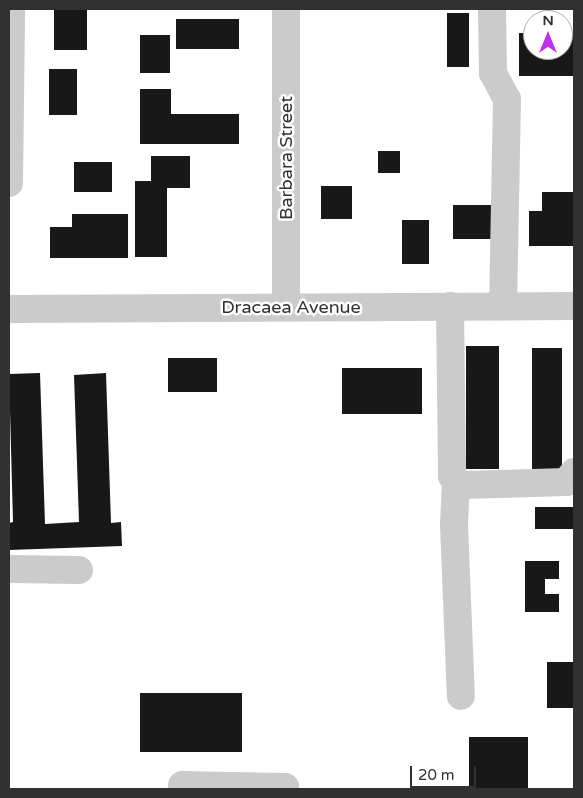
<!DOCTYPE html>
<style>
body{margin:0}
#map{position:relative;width:583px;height:798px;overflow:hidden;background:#fff;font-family:"Varela Round",sans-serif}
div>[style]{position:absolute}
.building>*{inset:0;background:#181818}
.minor>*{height:28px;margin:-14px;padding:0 14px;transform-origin:14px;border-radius:14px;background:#cbcbcb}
span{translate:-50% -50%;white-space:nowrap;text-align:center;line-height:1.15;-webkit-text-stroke:5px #fff;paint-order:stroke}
.street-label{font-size:18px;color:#313131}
.frame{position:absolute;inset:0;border:10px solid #313131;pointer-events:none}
.north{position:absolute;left:523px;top:10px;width:50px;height:50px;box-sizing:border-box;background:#fff;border:1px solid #adadad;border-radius:50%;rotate:0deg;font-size:14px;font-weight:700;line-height:20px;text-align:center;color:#313131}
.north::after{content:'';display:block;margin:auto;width:18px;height:22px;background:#be31ea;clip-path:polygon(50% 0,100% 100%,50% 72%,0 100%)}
.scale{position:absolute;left:410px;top:766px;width:66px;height:22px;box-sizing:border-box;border:2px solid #313131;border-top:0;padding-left:6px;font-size:15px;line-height:18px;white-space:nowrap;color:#313131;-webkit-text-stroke:4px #fff;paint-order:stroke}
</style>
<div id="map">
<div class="building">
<div style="clip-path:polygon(54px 9px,87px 9px,87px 50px,54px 50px)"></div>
<div style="clip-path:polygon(447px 13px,469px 13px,469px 67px,447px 67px)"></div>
<div style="clip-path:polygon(176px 19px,239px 19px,239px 49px,176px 49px)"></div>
<div style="clip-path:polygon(519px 33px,533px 33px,533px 50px,563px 50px,563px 33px,574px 33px,574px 76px,519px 76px)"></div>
<div style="clip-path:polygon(140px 35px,170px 35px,170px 73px,140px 73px)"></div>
<div style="clip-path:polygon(49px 69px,77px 69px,77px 115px,49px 115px)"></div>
<div style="clip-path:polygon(140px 89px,171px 89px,171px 114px,239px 114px,239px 144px,140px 144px)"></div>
<div style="clip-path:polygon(378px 151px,400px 151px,400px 173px,378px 173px)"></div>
<div style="clip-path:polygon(151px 156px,190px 156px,190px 188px,167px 188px,167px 257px,135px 257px,135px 181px,151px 181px)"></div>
<div style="clip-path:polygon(74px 162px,112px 162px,112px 192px,74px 192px)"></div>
<div style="clip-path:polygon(321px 186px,352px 186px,352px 219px,321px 219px)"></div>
<div style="clip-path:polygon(542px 192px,574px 192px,574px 246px,529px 246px,529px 211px,542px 211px)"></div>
<div style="clip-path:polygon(453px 205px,493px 205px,493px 239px,453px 239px)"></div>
<div style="clip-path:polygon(72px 214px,128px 214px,128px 258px,50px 258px,50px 227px,72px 227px)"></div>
<div style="clip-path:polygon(402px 220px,429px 220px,429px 264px,402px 264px)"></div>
<div style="clip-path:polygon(466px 346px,499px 346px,499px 469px,466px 469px)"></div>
<div style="clip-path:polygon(532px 348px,562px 348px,562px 470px,532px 470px)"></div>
<div style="clip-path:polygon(168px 358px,217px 358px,217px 392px,168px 392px)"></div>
<div style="clip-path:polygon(342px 368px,422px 368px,422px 414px,342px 414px)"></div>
<div style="clip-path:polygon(40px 373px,45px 524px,79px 522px,74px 375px,106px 373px,111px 523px,121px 522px,122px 546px,9px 550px,9px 523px,13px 522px,9px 374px)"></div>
<div style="clip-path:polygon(535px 507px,574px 507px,574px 529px,535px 529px)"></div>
<div style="clip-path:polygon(525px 561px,559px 561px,559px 579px,545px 579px,545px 594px,559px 594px,559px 612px,525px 612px)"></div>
<div style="clip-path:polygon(547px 662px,574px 662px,574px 708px,547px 708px)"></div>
<div style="clip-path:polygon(140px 693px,242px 693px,242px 752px,140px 752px)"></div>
<div style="clip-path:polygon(469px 737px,528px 737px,528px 789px,469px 789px)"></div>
</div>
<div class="minor">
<div style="left:286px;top:9px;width:297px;rotate:90deg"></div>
<div style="left:492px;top:9px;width:64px;rotate:89.1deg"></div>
<div style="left:493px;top:73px;width:30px;rotate:62deg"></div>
<div style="left:507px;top:99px;width:207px;rotate:91.1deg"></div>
<div style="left:9px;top:183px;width:174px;rotate:-89.3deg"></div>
<div style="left:450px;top:306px;width:170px;rotate:89.3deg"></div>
<div style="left:452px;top:476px;width:13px;rotate:45deg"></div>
<div style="left:461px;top:485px;width:105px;rotate:-1.6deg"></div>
<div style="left:566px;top:482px;width:13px;rotate:-51deg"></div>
<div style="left:9px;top:309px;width:565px;rotate:-0.3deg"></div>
<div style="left:456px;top:481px;width:44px;rotate:92.6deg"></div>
<div style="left:454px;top:525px;width:171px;rotate:87.7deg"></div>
<div style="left:9px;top:569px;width:70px;rotate:0.8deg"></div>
<div style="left:182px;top:785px;width:103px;rotate:1.1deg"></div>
<div style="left:285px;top:787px;width:2px;rotate:90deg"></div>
</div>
<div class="street-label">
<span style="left:286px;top:158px;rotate:-90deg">Barbara Street</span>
<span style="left:291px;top:307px">Dracaea Avenue</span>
</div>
<div class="frame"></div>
<div class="north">N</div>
<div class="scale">20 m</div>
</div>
